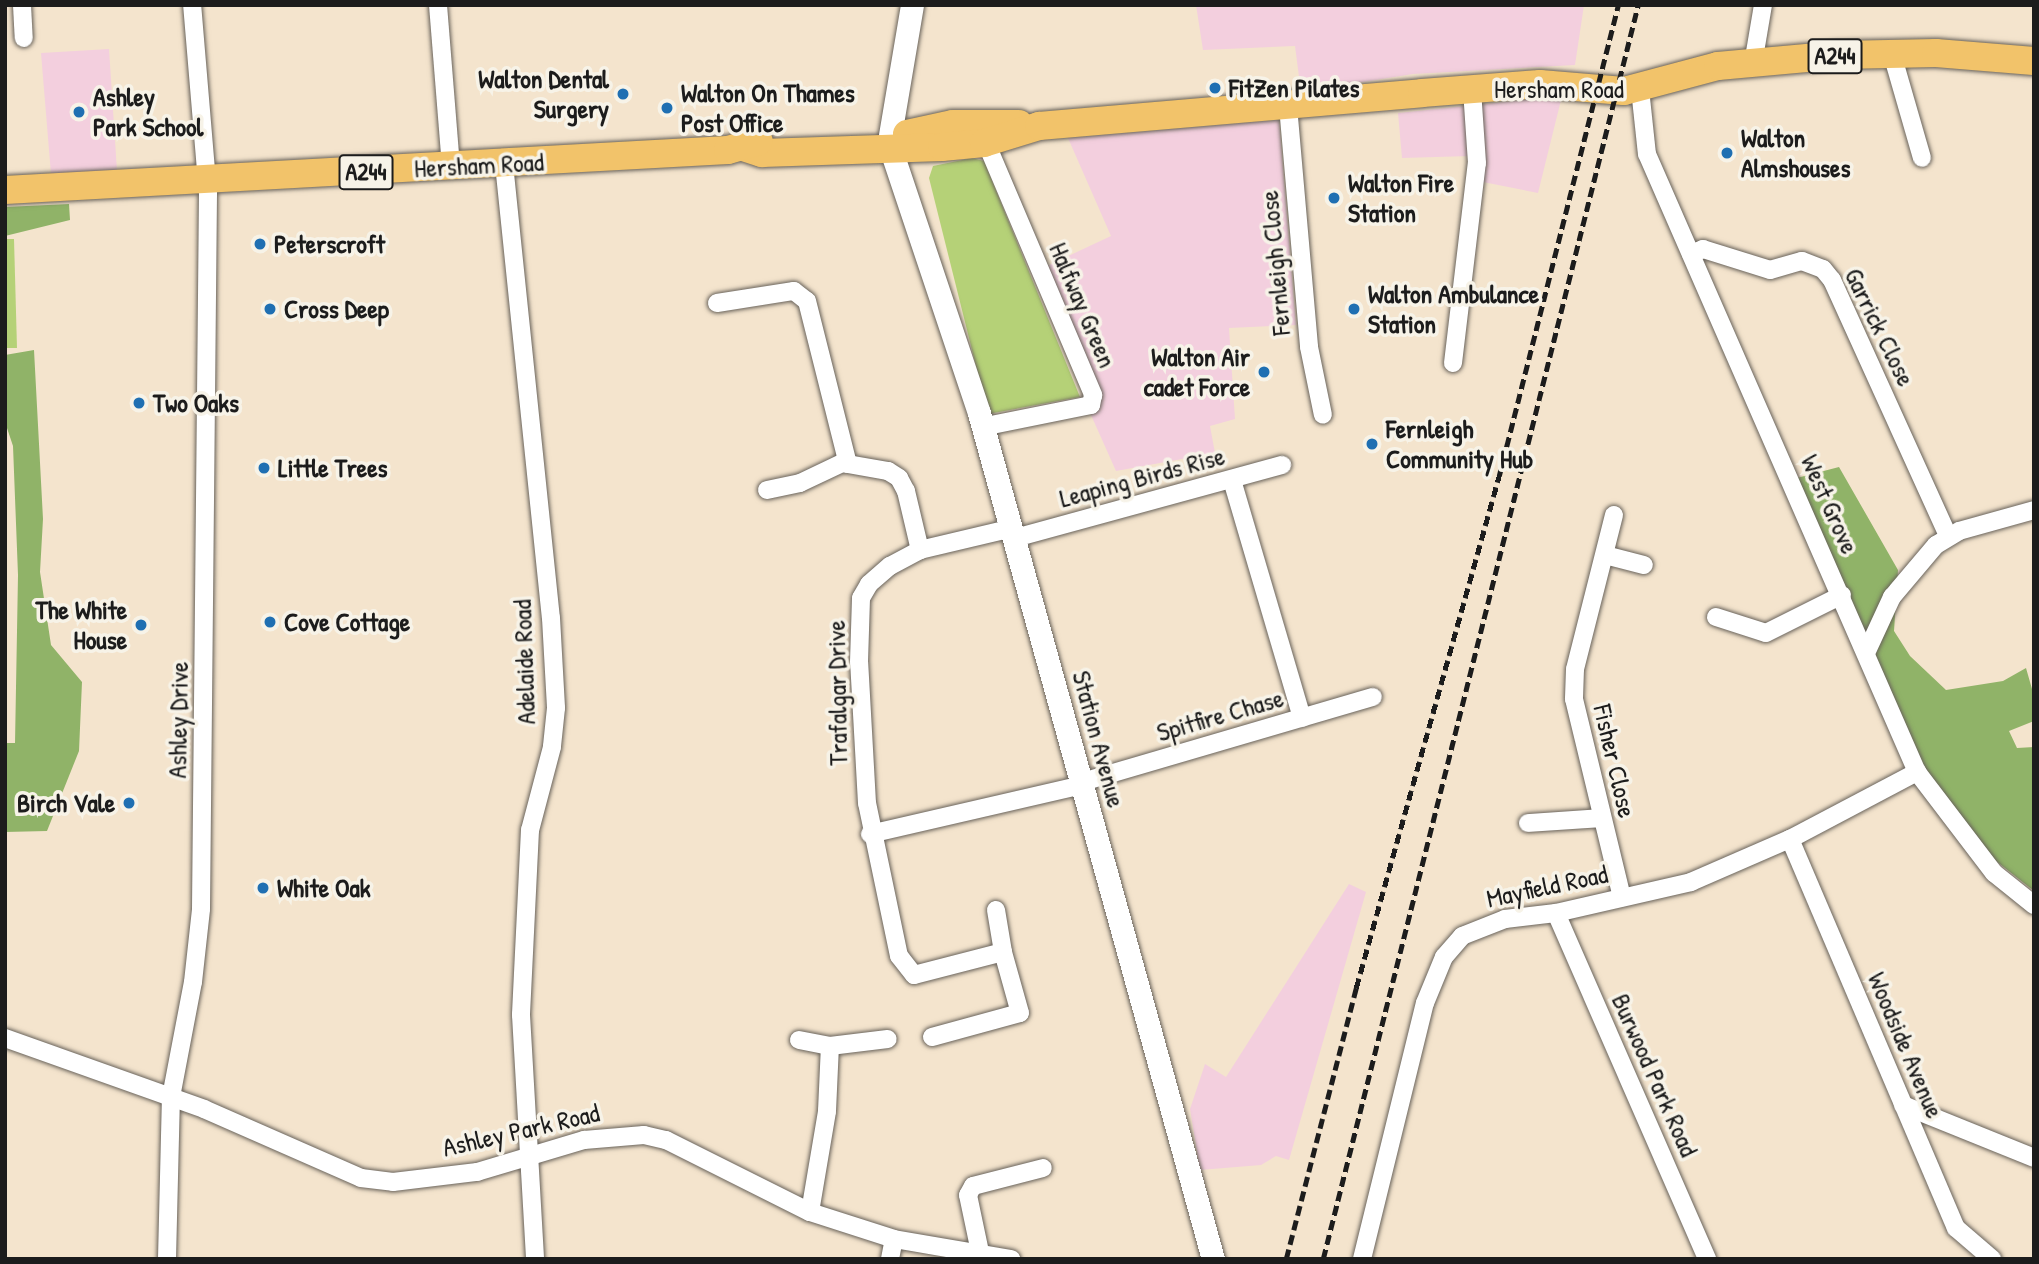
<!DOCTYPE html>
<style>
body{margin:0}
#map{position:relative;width:2039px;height:1264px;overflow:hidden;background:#f4e4cd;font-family:"Patrick Hand",sans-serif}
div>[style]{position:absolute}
.built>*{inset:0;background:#f3cfde}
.green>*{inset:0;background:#b5d177}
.forest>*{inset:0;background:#90b368}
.roads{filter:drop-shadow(0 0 2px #68625a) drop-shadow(0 0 2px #68625a)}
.minor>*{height:18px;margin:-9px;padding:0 9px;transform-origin:9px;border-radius:9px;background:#fff}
.tertiary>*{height:23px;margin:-11.5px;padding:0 11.5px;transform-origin:11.5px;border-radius:11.5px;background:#fff}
.primary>*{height:28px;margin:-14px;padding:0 14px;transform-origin:14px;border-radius:14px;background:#f2c36a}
.rail>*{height:4.5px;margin-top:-2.25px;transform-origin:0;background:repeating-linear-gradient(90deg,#1c1c1c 0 10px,transparent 0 15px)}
.dots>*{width:19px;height:19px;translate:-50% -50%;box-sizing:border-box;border:4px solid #f7f3e8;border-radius:50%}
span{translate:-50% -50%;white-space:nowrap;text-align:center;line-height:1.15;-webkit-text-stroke:7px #f7f3e8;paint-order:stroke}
.shield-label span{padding:2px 5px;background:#f7f3e8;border:2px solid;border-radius:5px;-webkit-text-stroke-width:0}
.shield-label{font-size:24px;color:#1c1c1c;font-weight:700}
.poi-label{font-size:26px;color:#1c1c1c;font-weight:700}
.right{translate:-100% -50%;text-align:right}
.left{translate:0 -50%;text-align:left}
.street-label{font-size:26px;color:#1c1c1c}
.frame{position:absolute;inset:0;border:7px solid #1c1c1c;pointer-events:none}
</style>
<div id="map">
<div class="built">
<div style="clip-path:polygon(1196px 5px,1584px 5px,1575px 65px,1413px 74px,1301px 92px,1295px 46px,1203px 50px)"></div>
<div style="clip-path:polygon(109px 49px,117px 171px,51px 174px,41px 53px)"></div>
<div style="clip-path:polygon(1562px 96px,1538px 193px,1483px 182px,1470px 156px,1402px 158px,1398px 113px)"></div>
<div style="clip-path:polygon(1279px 120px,1296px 325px,1229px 328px,1235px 419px,1210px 426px,1215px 453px,1116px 471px,1091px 415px,1047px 266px,1111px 236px,1068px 138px)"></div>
<div style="clip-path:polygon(1349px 884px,1366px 892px,1289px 1160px,1276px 1156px,1261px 1165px,1200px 1170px,1190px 1109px,1205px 1064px,1226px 1077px)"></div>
</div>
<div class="green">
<div style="clip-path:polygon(972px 158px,984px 161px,1080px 397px,988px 414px,929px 178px,933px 166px)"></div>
<div style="clip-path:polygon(5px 239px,14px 239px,17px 348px,5px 348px)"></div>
</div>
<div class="forest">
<div style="clip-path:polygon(69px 204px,70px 220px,5px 236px,5px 207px)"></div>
<div style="clip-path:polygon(34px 350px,43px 519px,40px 572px,51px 645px,82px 682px,79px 751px,47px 831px,5px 832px,5px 743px,15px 743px,18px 575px,13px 446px,5px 422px,5px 355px)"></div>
<div style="clip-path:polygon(1839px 467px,1898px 570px,1894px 631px,1910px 656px,1946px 690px,2003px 681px,2026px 668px,2034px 696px,2034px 721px,2009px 731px,2017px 748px,2034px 747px,2034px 891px,1991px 857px,1927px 773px,1793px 479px)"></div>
</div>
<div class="roads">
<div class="minor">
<div style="left:22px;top:5px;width:33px;rotate:87deg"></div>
<div style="left:438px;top:5px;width:163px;rotate:85.4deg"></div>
<div style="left:1892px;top:54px;width:108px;rotate:73.9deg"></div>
<div style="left:1753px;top:64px;width:60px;rotate:-80.4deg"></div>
<div style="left:1640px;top:89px;width:65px;rotate:83.9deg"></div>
<div style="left:1647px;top:154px;width:674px;rotate:66.4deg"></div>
<div style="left:1917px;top:772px;width:127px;rotate:52.7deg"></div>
<div style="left:1994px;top:873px;width:51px;rotate:38.7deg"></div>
<div style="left:1288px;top:106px;width:242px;rotate:85deg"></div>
<div style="left:1309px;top:347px;width:69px;rotate:78.4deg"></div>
<div style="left:982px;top:133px;width:285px;rotate:67deg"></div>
<div style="left:1093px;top:395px;width:10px;rotate:101deg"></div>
<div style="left:1091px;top:405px;width:111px;rotate:168.6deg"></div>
<div style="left:504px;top:164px;width:456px;rotate:84.1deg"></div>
<div style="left:551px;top:618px;width:90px;rotate:86.8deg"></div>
<div style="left:556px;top:708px;width:39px;rotate:96deg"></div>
<div style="left:552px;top:747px;width:86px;rotate:104.8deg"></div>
<div style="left:530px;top:830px;width:185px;rotate:92.8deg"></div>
<div style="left:521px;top:1015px;width:244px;rotate:86.7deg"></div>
<div style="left:1691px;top:254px;width:13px;rotate:-23deg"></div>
<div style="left:1703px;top:249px;width:70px;rotate:17.4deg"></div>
<div style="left:1770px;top:270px;width:33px;rotate:-16deg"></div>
<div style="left:1802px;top:261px;width:22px;rotate:21deg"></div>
<div style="left:1823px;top:269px;width:14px;rotate:51deg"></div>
<div style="left:1832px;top:280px;width:281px;rotate:65.6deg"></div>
<div style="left:717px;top:303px;width:78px;rotate:-8.9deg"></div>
<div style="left:794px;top:291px;width:16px;rotate:38deg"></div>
<div style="left:807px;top:301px;width:168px;rotate:75.9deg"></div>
<div style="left:1453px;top:363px;width:201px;rotate:-83.2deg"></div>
<div style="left:1477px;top:163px;width:74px;rotate:-93.9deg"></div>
<div style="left:1232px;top:480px;width:248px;rotate:73.6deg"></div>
<div style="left:767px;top:490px;width:34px;rotate:-12deg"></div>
<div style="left:800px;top:483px;width:47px;rotate:-25.5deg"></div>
<div style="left:842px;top:463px;width:47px;rotate:9.9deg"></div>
<div style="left:888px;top:471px;width:13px;rotate:32deg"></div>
<div style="left:899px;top:478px;width:15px;rotate:62deg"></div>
<div style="left:906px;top:491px;width:61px;rotate:76.7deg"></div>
<div style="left:1614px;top:515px;width:159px;rotate:104.2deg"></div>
<div style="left:1575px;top:669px;width:30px;rotate:92deg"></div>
<div style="left:1574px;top:699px;width:204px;rotate:76.4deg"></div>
<div style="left:1015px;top:538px;width:277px;rotate:-15.3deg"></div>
<div style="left:1605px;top:555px;width:40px;rotate:14.4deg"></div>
<div style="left:1716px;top:617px;width:52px;rotate:17.7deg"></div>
<div style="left:1766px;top:633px;width:85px;rotate:-26.6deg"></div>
<div style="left:1867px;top:651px;width:60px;rotate:-65.2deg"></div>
<div style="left:1892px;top:597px;width:68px;rotate:-49.8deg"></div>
<div style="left:1936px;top:545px;width:27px;rotate:-31deg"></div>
<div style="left:1959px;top:531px;width:78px;rotate:-15.6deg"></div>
<div style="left:1082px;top:782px;width:303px;rotate:-16.3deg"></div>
<div style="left:1528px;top:823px;width:73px;rotate:-3.9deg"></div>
<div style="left:870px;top:834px;width:219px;rotate:-13deg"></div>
<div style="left:1790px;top:839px;width:423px;rotate:66.9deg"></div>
<div style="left:1956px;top:1228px;width:48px;rotate:40.7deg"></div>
<div style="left:996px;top:910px;width:43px;rotate:80.5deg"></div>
<div style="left:1556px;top:913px;width:378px;rotate:66.4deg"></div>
<div style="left:932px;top:1037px;width:91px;rotate:-15.3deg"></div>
<div style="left:1020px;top:1013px;width:63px;rotate:-105.6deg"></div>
<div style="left:1003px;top:952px;width:92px;rotate:165.5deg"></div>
<div style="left:914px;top:975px;width:24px;rotate:-128deg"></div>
<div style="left:899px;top:956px;width:156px;rotate:-101.8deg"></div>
<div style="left:867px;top:803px;width:141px;rotate:-93.2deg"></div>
<div style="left:859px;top:662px;width:64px;rotate:-88.2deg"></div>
<div style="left:861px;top:598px;width:16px;rotate:-60deg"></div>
<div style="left:869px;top:584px;width:28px;rotate:-41deg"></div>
<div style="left:890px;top:566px;width:34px;rotate:-28deg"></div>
<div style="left:920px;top:550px;width:95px;rotate:-13.4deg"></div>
<div style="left:5px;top:1038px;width:211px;rotate:19.6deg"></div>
<div style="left:204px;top:1109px;width:171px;rotate:23.7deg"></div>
<div style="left:361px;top:1178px;width:32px;rotate:7deg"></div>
<div style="left:393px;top:1182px;width:85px;rotate:-6.8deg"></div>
<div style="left:477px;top:1172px;width:112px;rotate:-16.7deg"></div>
<div style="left:584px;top:1140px;width:60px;rotate:-4.8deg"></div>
<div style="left:644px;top:1135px;width:23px;rotate:13deg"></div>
<div style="left:666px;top:1140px;width:161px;rotate:26.6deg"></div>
<div style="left:810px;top:1212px;width:88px;rotate:17.8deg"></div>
<div style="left:894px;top:1239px;width:119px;rotate:9.7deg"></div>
<div style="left:799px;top:1040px;width:32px;rotate:11deg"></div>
<div style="left:830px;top:1046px;width:58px;rotate:-6.9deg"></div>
<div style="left:1903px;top:1105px;width:141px;rotate:22deg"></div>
<div style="left:810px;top:1212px;width:102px;rotate:-80.4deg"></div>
<div style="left:827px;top:1111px;width:65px;rotate:-87.4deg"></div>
<div style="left:980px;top:1252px;width:58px;rotate:-101.9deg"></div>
<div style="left:968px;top:1195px;width:10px;rotate:-61deg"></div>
<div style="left:973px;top:1186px;width:72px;rotate:-14.4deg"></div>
<div style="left:167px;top:1259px;width:162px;rotate:-88.6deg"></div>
<div style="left:171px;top:1097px;width:117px;rotate:-79.2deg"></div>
<div style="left:193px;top:982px;width:73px;rotate:-83.7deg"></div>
<div style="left:201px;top:909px;width:715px;rotate:-89.44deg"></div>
<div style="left:208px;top:194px;width:190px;rotate:-94.8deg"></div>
<div style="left:890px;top:1259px;width:20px;rotate:-79deg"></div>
<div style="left:1362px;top:1259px;width:264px;rotate:-76.2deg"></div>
<div style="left:1425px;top:1003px;width:50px;rotate:-67.6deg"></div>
<div style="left:1444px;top:957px;width:28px;rotate:-49deg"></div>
<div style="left:1462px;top:936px;width:46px;rotate:-21.6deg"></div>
<div style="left:1505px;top:919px;width:51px;rotate:-6.7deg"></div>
<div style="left:1556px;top:913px;width:139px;rotate:-12.9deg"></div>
<div style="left:1691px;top:882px;width:108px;rotate:-23.5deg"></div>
<div style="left:1790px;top:839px;width:144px;rotate:-27.8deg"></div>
</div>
<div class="tertiary">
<div style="left:890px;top:135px;width:132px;rotate:-80.4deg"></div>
<div style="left:891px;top:150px;width:277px;rotate:71.5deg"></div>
<div style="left:979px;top:413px;width:878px;rotate:74.54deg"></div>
</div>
<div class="primary">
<div style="left:907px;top:134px;width:47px;rotate:-12.3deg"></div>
<div style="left:953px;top:124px;width:66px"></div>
<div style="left:743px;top:147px;width:20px;rotate:18deg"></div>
<div style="left:762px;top:153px;width:180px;rotate:-1.9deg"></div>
<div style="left:942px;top:147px;width:42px;rotate:-5.4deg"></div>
<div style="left:984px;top:143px;width:58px;rotate:-17.2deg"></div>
<div style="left:1039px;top:126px;width:384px;rotate:-4.9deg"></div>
<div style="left:1422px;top:93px;width:118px;rotate:-4.4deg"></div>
<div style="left:1540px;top:84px;width:84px;rotate:4.8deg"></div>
<div style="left:1624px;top:91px;width:97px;rotate:-14.9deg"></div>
<div style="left:1718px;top:66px;width:122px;rotate:-5.2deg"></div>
<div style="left:1840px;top:55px;width:96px;rotate:-1.2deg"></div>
<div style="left:1936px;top:53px;width:98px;rotate:4.7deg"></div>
<div style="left:5px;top:190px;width:724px;rotate:-3.17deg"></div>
<div style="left:728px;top:150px;width:32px;rotate:-16deg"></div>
</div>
</div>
<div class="rail">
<div style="left:1286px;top:1259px;width:280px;rotate:-75.5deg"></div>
<div style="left:1356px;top:988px;width:532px;rotate:-74.4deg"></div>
<div style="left:1499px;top:476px;width:486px;rotate:-75.8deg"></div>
<div style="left:1323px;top:1259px;width:1293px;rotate:-75.9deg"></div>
</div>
<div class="dots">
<div style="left:1215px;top:88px;background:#1f6fb2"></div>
<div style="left:623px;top:94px;background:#1f6fb2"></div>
<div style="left:667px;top:108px;background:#1f6fb2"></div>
<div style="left:79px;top:112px;background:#1f6fb2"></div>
<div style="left:1727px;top:153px;background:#1f6fb2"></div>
<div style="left:1334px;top:198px;background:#1f6fb2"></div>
<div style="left:260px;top:244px;background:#1f6fb2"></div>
<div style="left:270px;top:309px;background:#1f6fb2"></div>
<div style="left:1354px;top:309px;background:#1f6fb2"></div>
<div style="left:1264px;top:372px;background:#1f6fb2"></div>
<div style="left:139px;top:403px;background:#1f6fb2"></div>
<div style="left:1372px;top:444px;background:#1f6fb2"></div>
<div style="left:264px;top:468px;background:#1f6fb2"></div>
<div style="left:270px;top:622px;background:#1f6fb2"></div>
<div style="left:141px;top:625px;background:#1f6fb2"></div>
<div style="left:129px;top:803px;background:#1f6fb2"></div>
<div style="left:263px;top:888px;background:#1f6fb2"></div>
</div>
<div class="shield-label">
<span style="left:1835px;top:56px">A244</span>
<span style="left:366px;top:172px">A244</span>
</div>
<div class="poi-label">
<span class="right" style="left:609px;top:94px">Walton Dental<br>Surgery</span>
<span class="left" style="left:1229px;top:88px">FitZen Pilates</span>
<span class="left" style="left:681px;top:108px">Walton On Thames<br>Post Office</span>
<span class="left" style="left:93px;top:112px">Ashley<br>Park School</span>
<span class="left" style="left:1741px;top:153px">Walton<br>Almshouses</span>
<span class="left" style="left:1348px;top:198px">Walton Fire<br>Station</span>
<span class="left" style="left:274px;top:244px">Peterscroft</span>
<span class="left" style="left:1368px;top:309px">Walton Ambulance<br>Station</span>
<span class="left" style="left:284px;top:309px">Cross Deep</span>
<span class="right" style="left:1250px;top:372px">Walton Air<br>cadet Force</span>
<span class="left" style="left:153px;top:403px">Two Oaks</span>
<span class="left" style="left:1386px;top:444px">Fernleigh<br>Community Hub</span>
<span class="left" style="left:278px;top:468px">Little Trees</span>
<span class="right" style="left:127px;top:625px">The White<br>House</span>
<span class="left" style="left:284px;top:622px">Cove Cottage</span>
<span class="right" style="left:115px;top:803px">Birch Vale</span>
<span class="left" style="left:277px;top:888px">White Oak</span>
</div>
<div class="street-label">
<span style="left:1559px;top:89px">Hersham Road</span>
<span style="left:479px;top:165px;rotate:-3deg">Hersham Road</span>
<span style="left:1275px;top:263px;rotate:-95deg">Fernleigh Close</span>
<span style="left:1083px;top:305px;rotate:67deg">Halfway Green</span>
<span style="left:1880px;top:327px;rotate:64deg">Garrick Close</span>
<span style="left:1142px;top:477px;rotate:-15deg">Leaping Birds Rise</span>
<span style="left:1830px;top:504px;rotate:66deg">West Grove</span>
<span style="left:524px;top:662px;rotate:-92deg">Adelaide Road</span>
<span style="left:837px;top:693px;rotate:-91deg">Trafalgar Drive</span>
<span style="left:1220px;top:715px;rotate:-16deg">Spitfire Chase</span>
<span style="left:178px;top:720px;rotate:-89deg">Ashley Drive</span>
<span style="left:1099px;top:739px;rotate:75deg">Station Avenue</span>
<span style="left:1615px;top:761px;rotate:77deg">Fisher Close</span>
<span style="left:1547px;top:886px;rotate:-12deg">Mayfield Road</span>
<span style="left:1906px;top:1045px;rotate:67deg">Woodside Avenue</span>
<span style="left:1655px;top:1075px;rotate:66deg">Burwood Park Road</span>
<span style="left:521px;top:1130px;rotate:-13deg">Ashley Park Road</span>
</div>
<div class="frame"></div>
</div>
